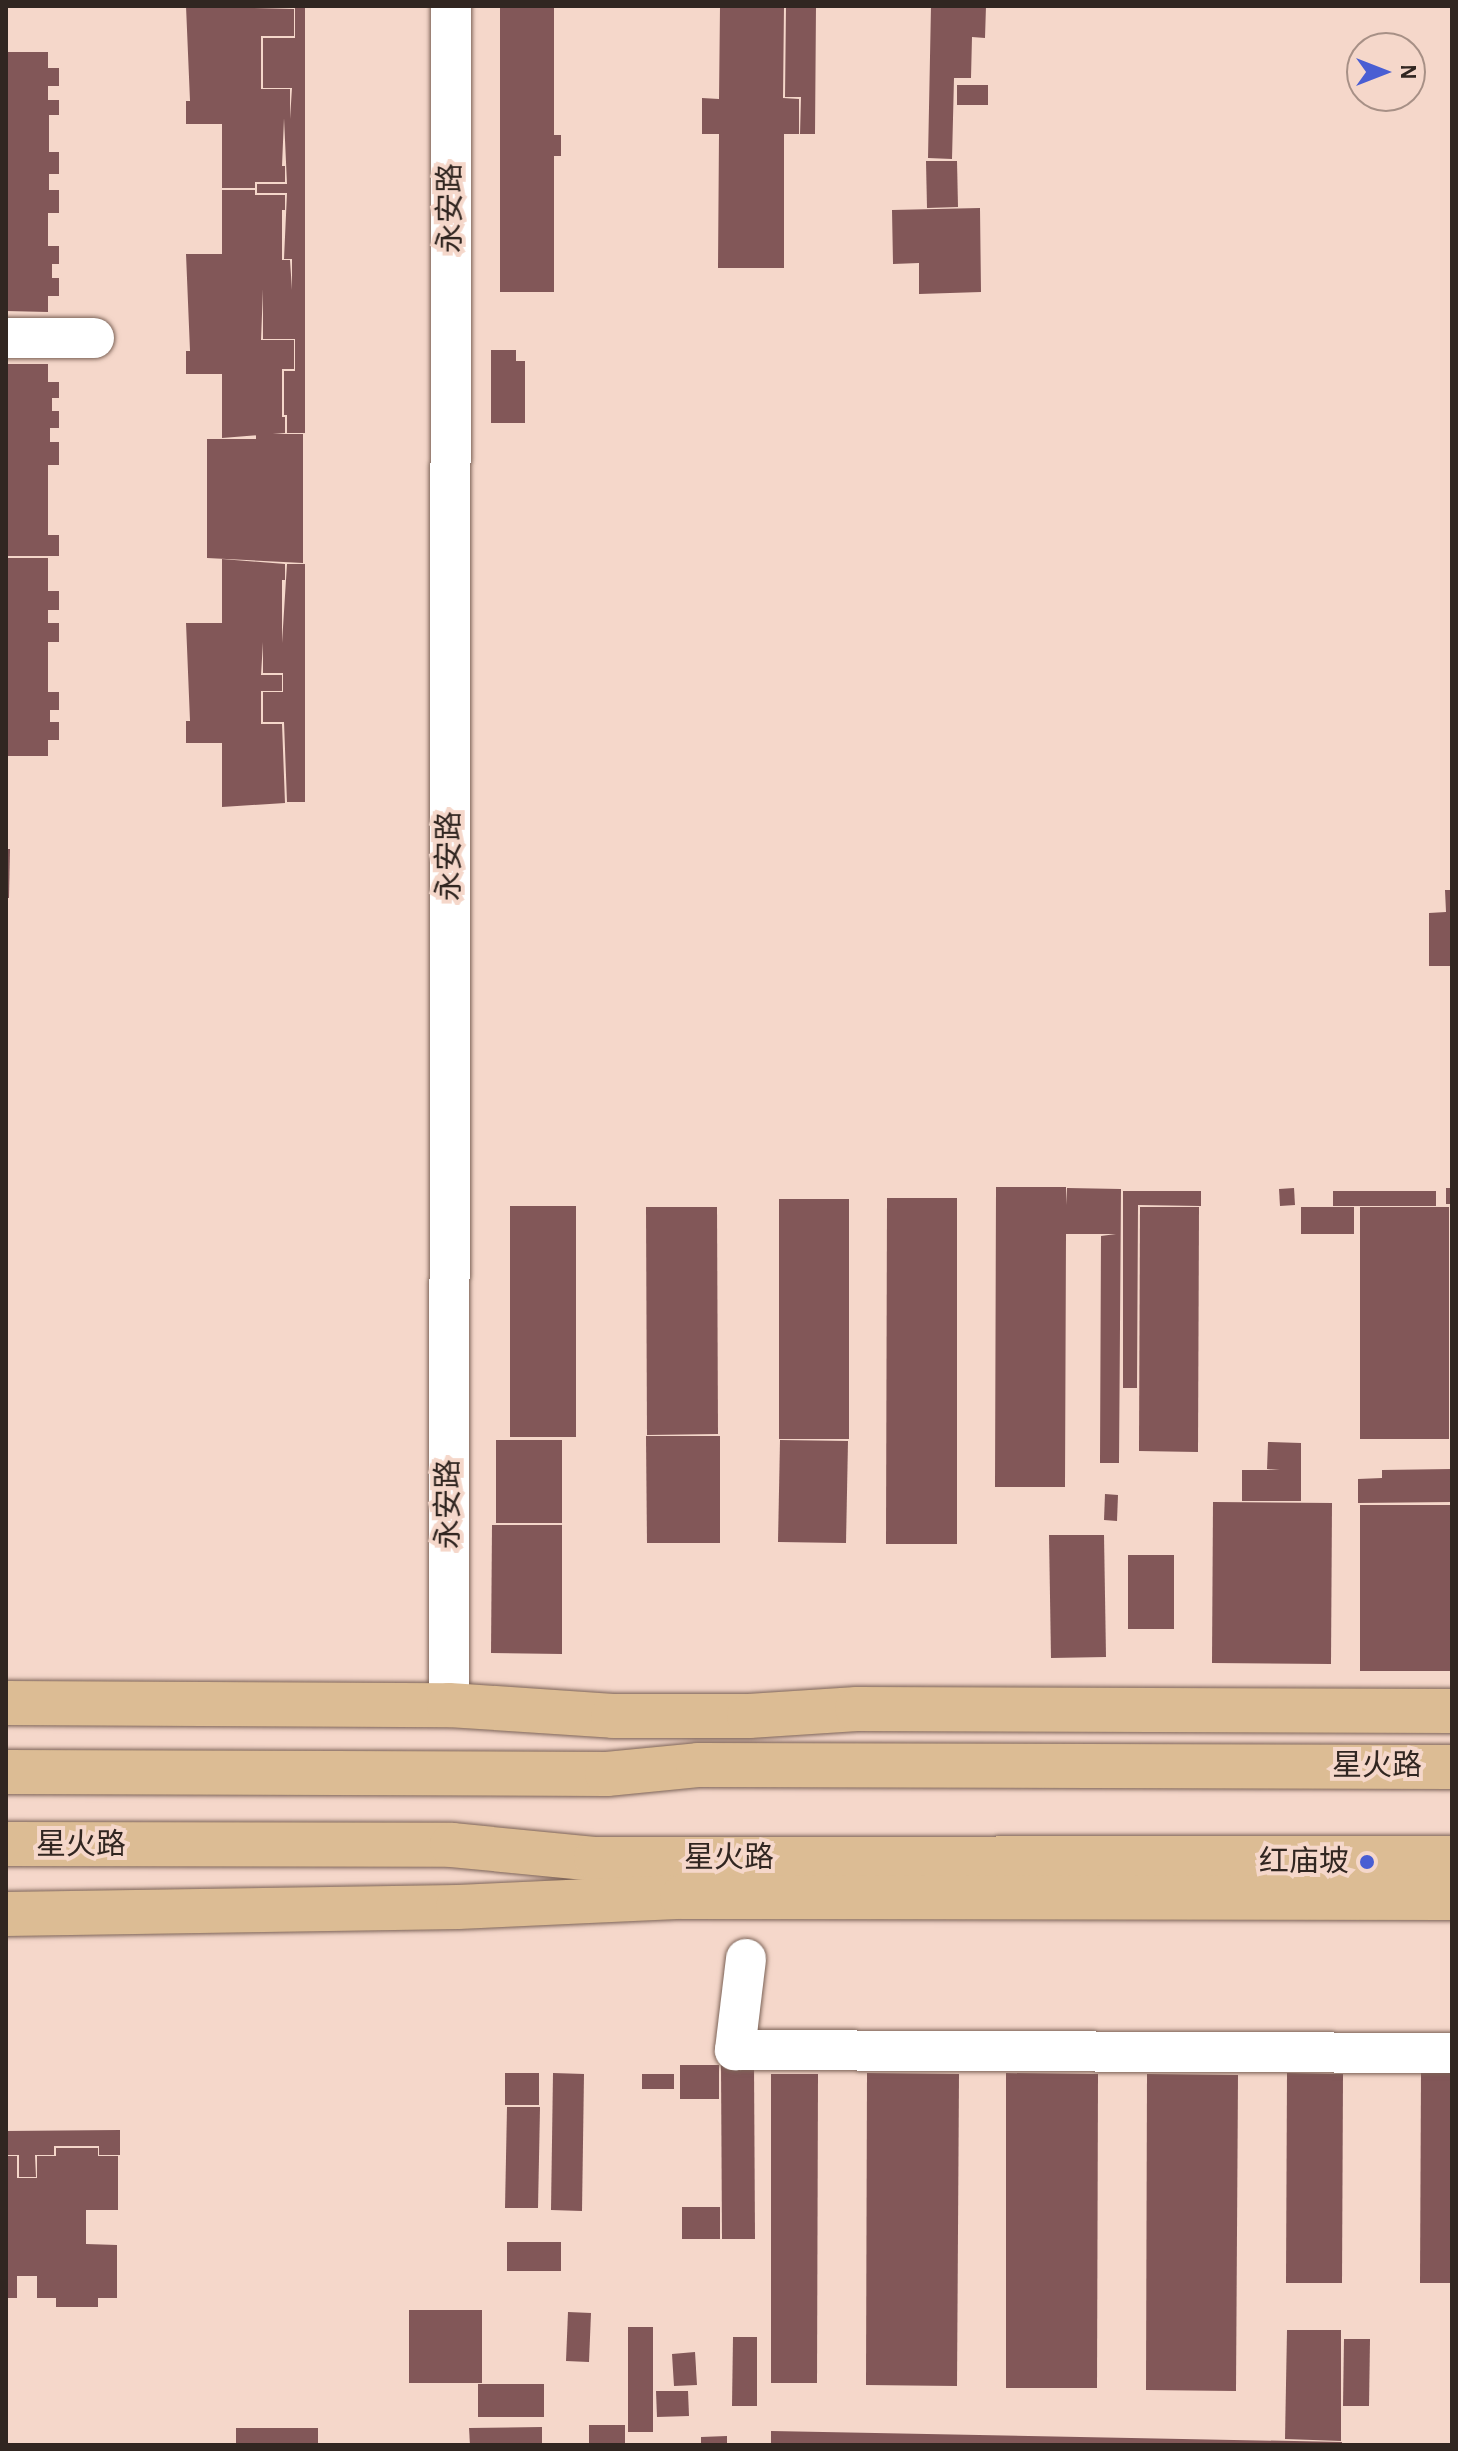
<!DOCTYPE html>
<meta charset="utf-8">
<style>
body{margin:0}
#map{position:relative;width:1458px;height:2451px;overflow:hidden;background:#f5d7ca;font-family:"Alegreya Sans","Noto Sans SC",sans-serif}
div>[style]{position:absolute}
.building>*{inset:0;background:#825758}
.roads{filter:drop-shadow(0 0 2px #7c6357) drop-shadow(0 0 2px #7c6357)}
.minor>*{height:40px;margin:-20px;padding:0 20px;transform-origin:20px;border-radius:20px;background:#fff}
.major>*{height:44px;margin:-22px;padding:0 22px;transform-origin:22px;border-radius:22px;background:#dcbc94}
.dots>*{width:22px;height:22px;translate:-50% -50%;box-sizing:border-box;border:4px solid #f5d7ca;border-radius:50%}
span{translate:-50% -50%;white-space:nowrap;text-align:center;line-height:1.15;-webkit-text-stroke:8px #f5d7ca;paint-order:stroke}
.street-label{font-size:30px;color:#312621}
.poi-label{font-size:30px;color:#312621}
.right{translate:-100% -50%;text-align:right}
.frame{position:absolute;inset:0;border:8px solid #312621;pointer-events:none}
.north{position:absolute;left:1346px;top:32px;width:80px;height:80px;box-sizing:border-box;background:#f5d7ca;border:2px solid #a79086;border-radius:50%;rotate:90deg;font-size:22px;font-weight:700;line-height:32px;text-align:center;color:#312621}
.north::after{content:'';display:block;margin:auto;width:28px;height:36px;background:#495ed3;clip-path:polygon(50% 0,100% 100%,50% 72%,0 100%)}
</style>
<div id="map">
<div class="building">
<div style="clip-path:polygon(186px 6px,294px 9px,294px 36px,261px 36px,261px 89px,290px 89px,290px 119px,292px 88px,263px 88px,263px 38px,295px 38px,295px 6px,305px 6px,305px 433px,287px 433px,287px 415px,284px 415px,284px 371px,295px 371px,295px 339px,263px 339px,263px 289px,261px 340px,294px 340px,294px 369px,282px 369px,282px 417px,285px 417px,285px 433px,222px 438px,222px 374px,186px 374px,186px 351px,190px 351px,186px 254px,222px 254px,222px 190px,255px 190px,255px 195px,285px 195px,285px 210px,282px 210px,282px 260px,290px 260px,292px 290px,292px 259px,284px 259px,287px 193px,257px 193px,257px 184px,287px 184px,284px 118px,282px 166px,285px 166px,285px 182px,255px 182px,255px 188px,222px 188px,222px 124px,186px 124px,186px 101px,190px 101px)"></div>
<div style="clip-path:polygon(500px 6px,554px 6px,554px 135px,561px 135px,561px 156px,554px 156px,554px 292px,500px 292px)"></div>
<div style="clip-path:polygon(720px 6px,784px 6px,783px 98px,799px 99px,799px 134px,784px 134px,784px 268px,718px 268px,719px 134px,702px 134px,702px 98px,719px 99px)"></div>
<div style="clip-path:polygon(786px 6px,816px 6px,815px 134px,800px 134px,801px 97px,785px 97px)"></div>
<div style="clip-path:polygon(931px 6px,986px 6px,985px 38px,972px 37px,971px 78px,954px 78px,952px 159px,928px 158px)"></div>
<div style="clip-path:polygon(6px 52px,48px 52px,48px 68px,59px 68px,59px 86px,48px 86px,48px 100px,59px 100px,59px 115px,49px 115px,49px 152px,59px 152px,59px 174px,49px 174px,49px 190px,59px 190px,59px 213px,48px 213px,48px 246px,59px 246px,59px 264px,52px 264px,52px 278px,59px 278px,59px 296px,48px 296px,48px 312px,6px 311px)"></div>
<div style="clip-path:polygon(957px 85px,988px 85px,988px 105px,957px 105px)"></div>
<div style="clip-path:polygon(926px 161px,957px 161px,958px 207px,927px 208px)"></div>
<div style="clip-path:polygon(980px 208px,981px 292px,919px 294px,919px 263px,893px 264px,892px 210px)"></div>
<div style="clip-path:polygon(491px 350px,516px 350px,516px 361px,525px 361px,525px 423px,491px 423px)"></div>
<div style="clip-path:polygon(6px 364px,48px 364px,48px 382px,59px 382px,59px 398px,52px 398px,52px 411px,59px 411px,59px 428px,50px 428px,50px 442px,59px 442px,59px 465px,48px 465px,48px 535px,59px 535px,59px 556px,6px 556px)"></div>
<div style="clip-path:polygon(256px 434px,303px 434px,303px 563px,207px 558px,207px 439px,256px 439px)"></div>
<div style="clip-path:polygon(6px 558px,48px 558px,48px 591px,59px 591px,59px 610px,48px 610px,48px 623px,59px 623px,59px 642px,48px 642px,48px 692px,59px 692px,59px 710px,50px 710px,50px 722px,59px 722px,59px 740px,48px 740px,48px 756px,6px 756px)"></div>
<div style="clip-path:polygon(222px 559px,285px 564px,285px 580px,282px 580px,282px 643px,287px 564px,305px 564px,305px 802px,287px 802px,284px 722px,263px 722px,263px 692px,283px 692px,283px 673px,263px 673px,263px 642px,261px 675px,282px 675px,282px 691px,261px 691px,261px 724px,282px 724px,285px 803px,222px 807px,222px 743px,186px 743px,186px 721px,190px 721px,186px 623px,222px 623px)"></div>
<div style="clip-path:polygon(6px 849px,10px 849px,9px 898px,6px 898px)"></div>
<div style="clip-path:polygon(1445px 890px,1452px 890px,1452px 966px,1429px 966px,1429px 913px,1446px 912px)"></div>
<div style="clip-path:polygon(996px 1187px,1066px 1187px,1066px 1205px,1067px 1188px,1121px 1189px,1119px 1463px,1100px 1463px,1101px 1236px,1116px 1234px,1066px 1234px,1065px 1487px,995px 1487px)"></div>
<div style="clip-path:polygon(1294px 1188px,1295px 1205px,1280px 1206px,1279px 1189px)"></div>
<div style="clip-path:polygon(1446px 1188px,1452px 1188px,1452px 1204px,1446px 1204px)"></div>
<div style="clip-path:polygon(1123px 1191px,1201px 1191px,1201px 1206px,1138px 1205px,1137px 1388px,1123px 1388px)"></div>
<div style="clip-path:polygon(1333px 1191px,1436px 1191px,1436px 1206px,1333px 1206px)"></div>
<div style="clip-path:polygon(887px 1198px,957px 1198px,957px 1544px,886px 1544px)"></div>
<div style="clip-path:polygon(779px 1199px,849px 1199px,849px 1439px,779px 1439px)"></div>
<div style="clip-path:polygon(510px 1206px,576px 1206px,576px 1437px,510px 1437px)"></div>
<div style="clip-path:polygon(646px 1207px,717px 1207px,718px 1434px,647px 1435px)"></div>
<div style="clip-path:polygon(1140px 1207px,1199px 1207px,1198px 1452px,1139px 1451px)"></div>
<div style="clip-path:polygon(1301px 1207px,1354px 1207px,1354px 1234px,1301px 1234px)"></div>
<div style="clip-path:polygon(1360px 1207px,1449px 1207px,1449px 1439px,1360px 1439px)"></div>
<div style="clip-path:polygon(646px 1436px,720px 1436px,720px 1543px,647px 1543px)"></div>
<div style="clip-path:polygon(496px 1440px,562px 1440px,562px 1523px,496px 1523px)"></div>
<div style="clip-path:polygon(780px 1440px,848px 1441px,846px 1543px,778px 1542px)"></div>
<div style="clip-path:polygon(1268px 1442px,1301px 1443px,1301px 1501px,1242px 1501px,1242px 1470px,1280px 1470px,1267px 1469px)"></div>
<div style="clip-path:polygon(1452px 1469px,1452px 1502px,1358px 1503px,1358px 1479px,1382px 1478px,1382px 1470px)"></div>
<div style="clip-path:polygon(1105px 1494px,1118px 1495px,1117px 1521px,1104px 1520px)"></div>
<div style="clip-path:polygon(1213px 1502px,1332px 1503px,1331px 1664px,1212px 1663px)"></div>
<div style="clip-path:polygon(1360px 1505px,1452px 1505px,1452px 1671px,1360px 1671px)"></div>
<div style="clip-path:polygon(492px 1525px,562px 1525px,562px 1654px,491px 1653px)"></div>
<div style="clip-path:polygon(1049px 1535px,1104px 1535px,1106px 1657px,1051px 1658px)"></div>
<div style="clip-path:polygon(1128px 1555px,1174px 1555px,1174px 1629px,1128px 1629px)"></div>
<div style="clip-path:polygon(680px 2065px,719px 2065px,719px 2099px,680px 2099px)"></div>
<div style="clip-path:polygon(721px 2065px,754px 2065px,755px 2239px,722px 2239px)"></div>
<div style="clip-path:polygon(505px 2073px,539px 2073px,539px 2105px,505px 2105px)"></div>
<div style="clip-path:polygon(553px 2073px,584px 2074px,582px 2211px,551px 2210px)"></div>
<div style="clip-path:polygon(867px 2073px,959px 2074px,957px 2386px,866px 2385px)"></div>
<div style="clip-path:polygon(1006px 2073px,1098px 2074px,1097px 2388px,1006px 2388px)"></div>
<div style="clip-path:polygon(1287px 2073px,1343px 2074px,1342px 2283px,1286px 2283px)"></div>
<div style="clip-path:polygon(1421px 2073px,1452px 2073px,1452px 2283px,1420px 2283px)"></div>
<div style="clip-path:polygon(642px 2074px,674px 2074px,674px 2089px,642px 2089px)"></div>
<div style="clip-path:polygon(771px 2074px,818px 2074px,817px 2383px,771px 2383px)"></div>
<div style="clip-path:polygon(1147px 2074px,1238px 2075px,1236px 2391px,1146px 2390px)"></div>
<div style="clip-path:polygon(507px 2107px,540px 2107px,538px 2208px,505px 2208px)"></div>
<div style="clip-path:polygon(120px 2130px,120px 2155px,99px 2155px,99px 2146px,54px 2146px,54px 2155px,35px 2155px,36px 2177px,19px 2177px,19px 2155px,6px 2155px,6px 2131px)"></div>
<div style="clip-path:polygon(56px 2148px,98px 2148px,98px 2156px,118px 2156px,118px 2210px,86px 2210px,86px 2244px,117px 2245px,117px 2298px,98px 2298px,98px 2307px,56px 2307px,56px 2298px,37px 2298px,37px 2276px,17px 2276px,17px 2298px,6px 2298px,6px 2156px,17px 2156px,17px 2178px,37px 2178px,37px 2156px,56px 2156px)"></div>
<div style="clip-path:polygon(682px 2207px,720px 2207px,720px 2239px,682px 2239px)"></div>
<div style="clip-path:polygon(507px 2242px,561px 2242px,561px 2271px,507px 2271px)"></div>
<div style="clip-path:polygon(409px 2310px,482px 2310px,482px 2383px,409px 2383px)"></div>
<div style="clip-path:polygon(568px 2312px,591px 2313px,589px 2362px,566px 2361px)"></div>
<div style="clip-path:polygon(628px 2327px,653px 2327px,653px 2432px,628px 2432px)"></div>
<div style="clip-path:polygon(1287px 2330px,1341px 2330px,1341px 2441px,1285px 2439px)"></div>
<div style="clip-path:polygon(733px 2337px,757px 2337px,757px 2406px,732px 2406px)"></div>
<div style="clip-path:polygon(1344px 2339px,1370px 2339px,1369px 2406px,1343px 2406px)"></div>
<div style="clip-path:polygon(695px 2352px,697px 2385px,674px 2386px,672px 2354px)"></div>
<div style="clip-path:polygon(478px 2384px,544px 2384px,544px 2417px,478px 2417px)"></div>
<div style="clip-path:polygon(656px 2391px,688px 2391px,689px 2416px,657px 2417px)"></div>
<div style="clip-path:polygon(589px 2425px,625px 2425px,625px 2445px,589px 2445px)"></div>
<div style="clip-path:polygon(542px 2427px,542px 2445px,470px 2445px,469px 2428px)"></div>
<div style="clip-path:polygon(236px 2428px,318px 2428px,318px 2445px,236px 2445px)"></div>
<div style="clip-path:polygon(771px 2431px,1342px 2442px,1342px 2445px,771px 2445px)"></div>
<div style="clip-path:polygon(727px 2436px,727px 2445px,701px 2445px,701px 2437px)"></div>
</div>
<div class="roads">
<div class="minor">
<div style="left:6px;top:338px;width:88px"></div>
<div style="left:449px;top:1705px;width:1699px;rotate:-89.93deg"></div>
<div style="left:746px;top:1959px;width:92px;rotate:96.9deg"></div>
<div style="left:735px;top:2050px;width:717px;rotate:0.24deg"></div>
</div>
<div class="major">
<div style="left:6px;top:1703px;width:443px;rotate:0.3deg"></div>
<div style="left:449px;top:1705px;width:164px;rotate:3.8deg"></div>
<div style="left:613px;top:1716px;width:136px"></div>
<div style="left:749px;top:1716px;width:108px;rotate:-3.7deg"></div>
<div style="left:857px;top:1709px;width:595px;rotate:0.19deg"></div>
<div style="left:6px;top:1772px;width:601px;rotate:0.19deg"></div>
<div style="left:607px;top:1774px;width:91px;rotate:-5.6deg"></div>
<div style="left:698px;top:1765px;width:754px;rotate:0.15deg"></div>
<div style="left:6px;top:1844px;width:446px;rotate:0.1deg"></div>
<div style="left:452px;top:1845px;width:145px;rotate:5.6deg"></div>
<div style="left:596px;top:1859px;width:856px;rotate:-0.07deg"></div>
<div style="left:6px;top:1914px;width:452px;rotate:-0.9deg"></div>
<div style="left:458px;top:1907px;width:224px;rotate:-2.6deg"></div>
<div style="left:682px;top:1897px;width:770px;rotate:0.07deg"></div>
</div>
</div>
<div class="dots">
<div style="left:1367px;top:1862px;background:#495ed3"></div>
</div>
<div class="street-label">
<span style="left:451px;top:208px;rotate:-90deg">永安路</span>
<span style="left:450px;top:856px;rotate:-90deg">永安路</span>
<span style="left:449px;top:1504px;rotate:-90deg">永安路</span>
<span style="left:1377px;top:1766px">星火路</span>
<span style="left:81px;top:1845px">星火路</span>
<span style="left:729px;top:1858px">星火路</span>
</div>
<div class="poi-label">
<span class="right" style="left:1349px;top:1862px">红庙坡</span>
</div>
<div class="frame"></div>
<div class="north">N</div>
</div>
